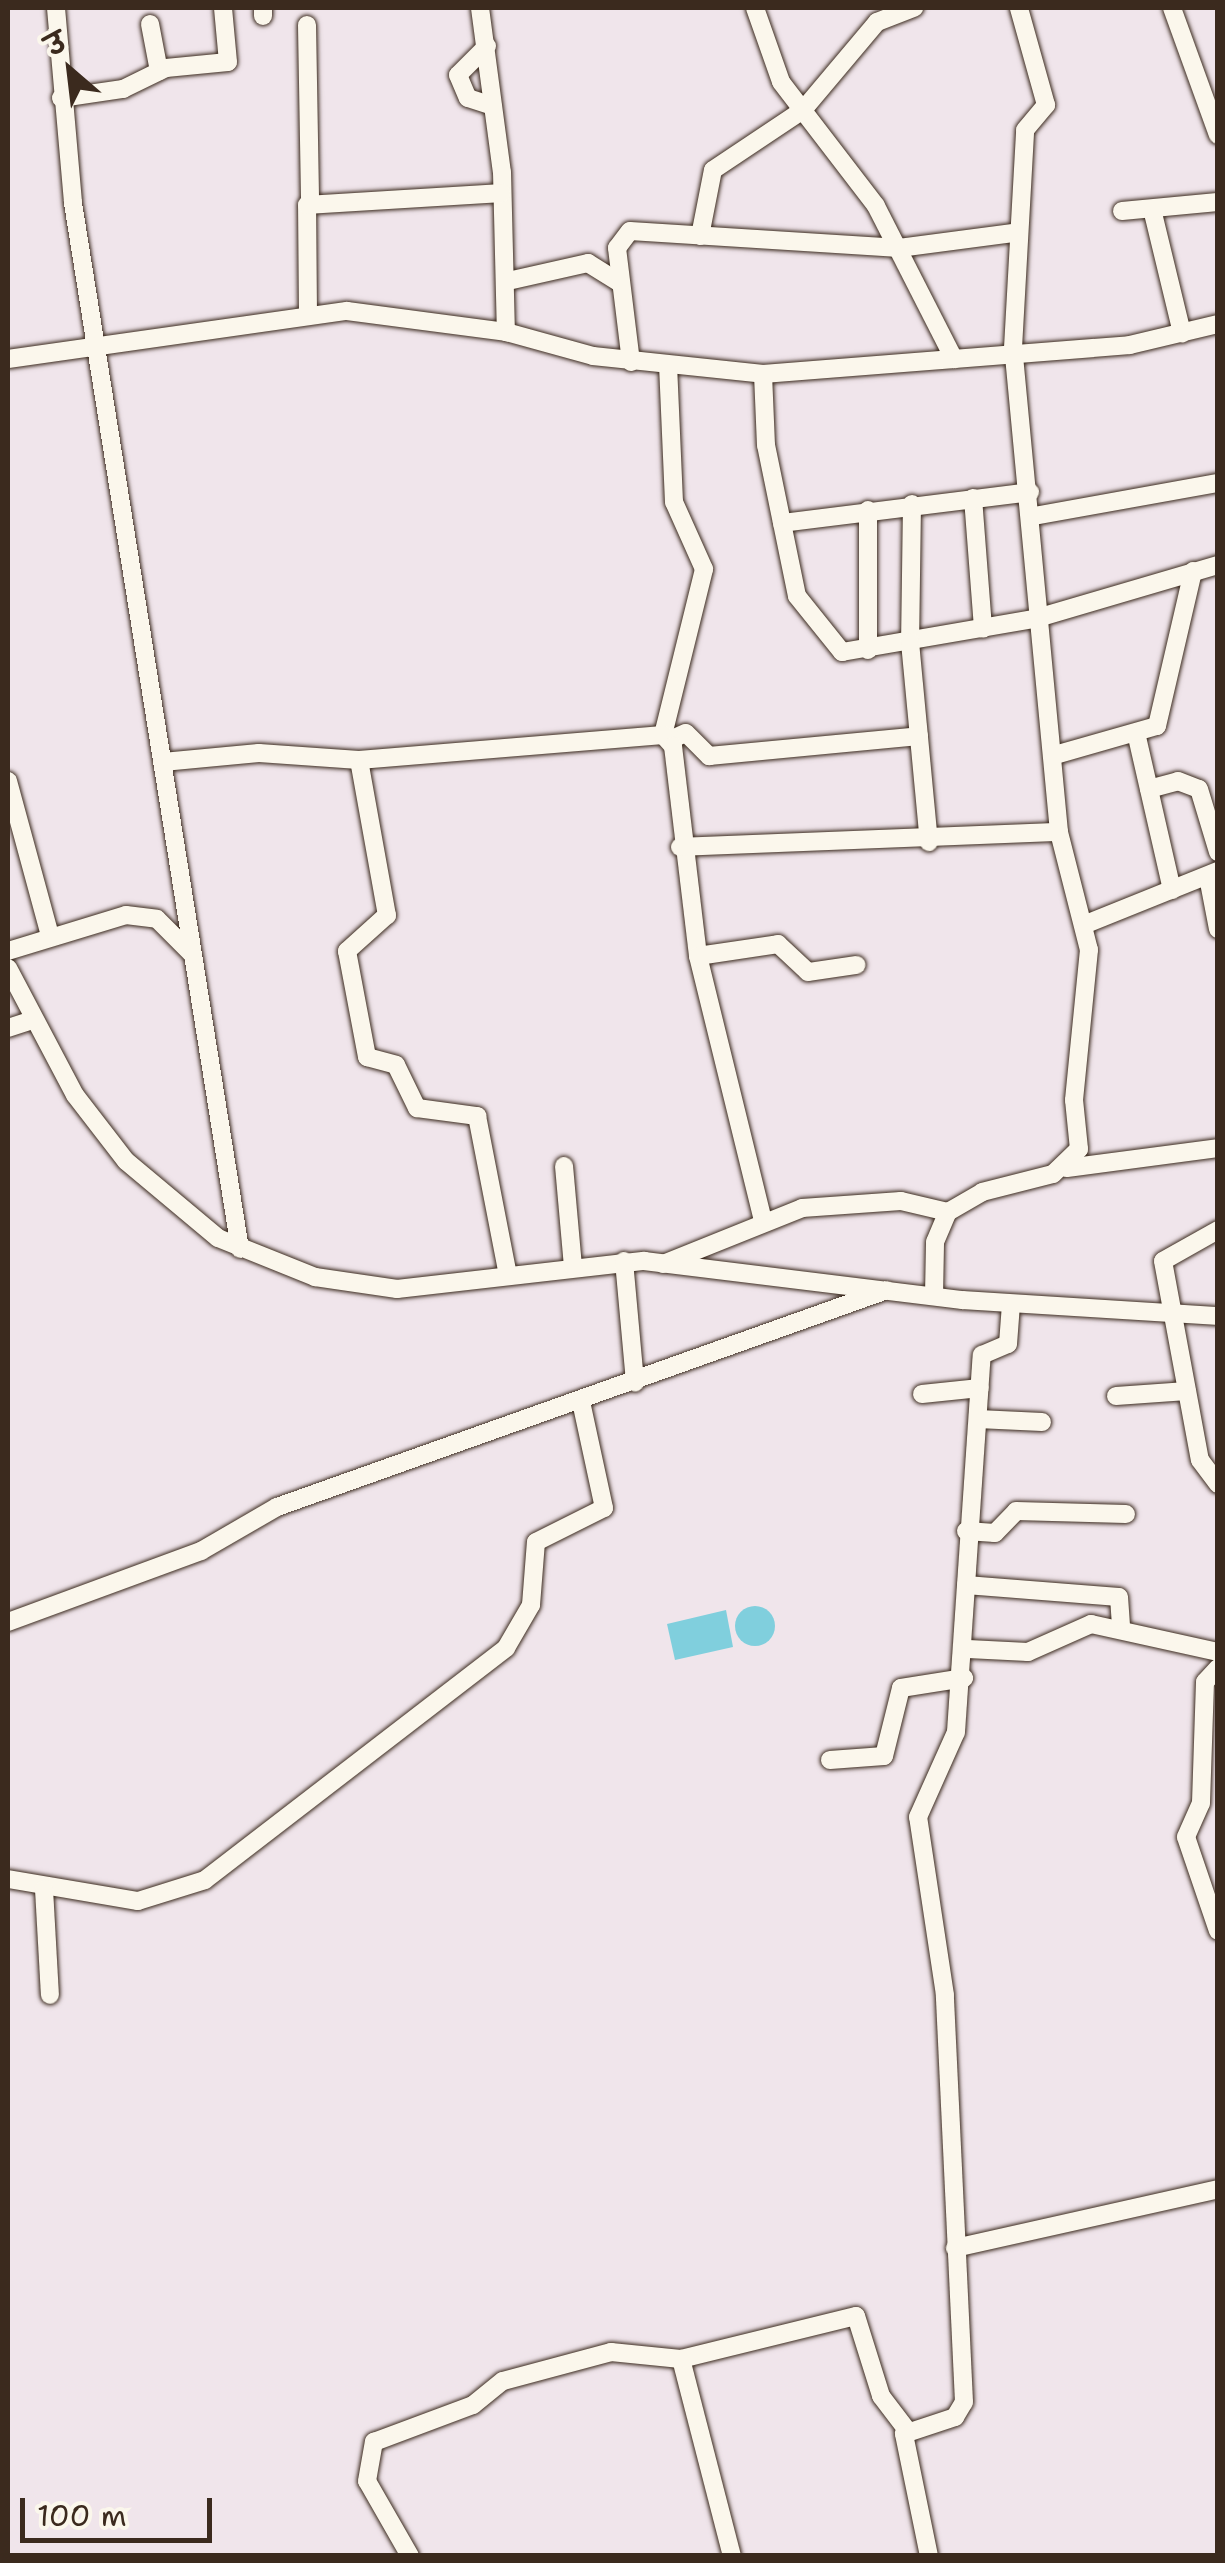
<!DOCTYPE html>
<meta charset="utf-8">
<style>
body{margin:0}
#map{position:relative;width:1225px;height:2563px;overflow:hidden;background:#f0e5eb;font-family:"Shantell Sans","Playpen Sans Deva",sans-serif}
div>[style]{position:absolute}
.water>*{inset:0;background:#80cfdd}
.round{border-radius:50%}
.roads{filter:drop-shadow(0 0 2px #3b2a1e) drop-shadow(0 0 2px #3b2a1e)}
.minor>*{height:18px;margin:-9px;padding:0 9px;transform-origin:9px;border-radius:9px;background:#fbf7ec}
span{translate:-50% -50%;white-space:nowrap;text-align:center;line-height:1.15;-webkit-text-stroke:8px #fbf7ec;paint-order:stroke}
.frame{position:absolute;inset:0;border:10px solid #3b2a1e;pointer-events:none}
.north{position:absolute;left:20px;top:20px;width:100px;height:100px;-webkit-text-stroke:8px #fbf7ec;paint-order:stroke;rotate:332deg;font-size:28px;font-weight:700;line-height:40px;text-align:center;color:#3b2a1e}
.north::after{content:'';display:block;margin:auto;width:35px;height:45px;background:#3b2a1e;clip-path:polygon(50% 0,100% 100%,50% 72%,0 100%)}
.scale{position:absolute;left:20px;top:2498px;width:192px;height:45px;box-sizing:border-box;border:5px solid #3b2a1e;border-top:0;padding-left:12px;font-size:30px;line-height:35px;white-space:nowrap;color:#3b2a1e;-webkit-text-stroke:8px #fbf7ec;paint-order:stroke}
</style>
<div id="map">
<div class="water">
<div class="round" style="left:735px;top:1606px;width:40px;height:40px"></div>
<div style="clip-path:polygon(726px 1610px,733px 1647px,675px 1660px,667px 1624px)"></div>
</div>
<div class="roads">
<div class="minor">
<div style="left:56px;top:8px;width:196px;rotate:85deg"></div>
<div style="left:73px;top:203px;width:1059px;rotate:80.93deg"></div>
<div style="left:263px;top:8px;width:8px;rotate:90deg"></div>
<div style="left:480px;top:8px;width:165px;rotate:82.4deg"></div>
<div style="left:502px;top:172px;width:160px;rotate:88.6deg"></div>
<div style="left:755px;top:8px;width:78px;rotate:70.6deg"></div>
<div style="left:781px;top:82px;width:156px;rotate:52.5deg"></div>
<div style="left:876px;top:206px;width:172px;rotate:63deg"></div>
<div style="left:1172px;top:8px;width:135px;rotate:70.1deg"></div>
<div style="left:150px;top:24px;width:48px;rotate:79.2deg"></div>
<div style="left:307px;top:25px;width:180px;rotate:89deg"></div>
<div style="left:487px;top:46px;width:41px;rotate:135deg"></div>
<div style="left:458px;top:75px;width:25px;rotate:67deg"></div>
<div style="left:468px;top:98px;width:26px;rotate:18deg"></div>
<div style="left:61px;top:98px;width:63px;rotate:-8.3deg"></div>
<div style="left:123px;top:89px;width:48px;rotate:-26deg"></div>
<div style="left:166px;top:68px;width:62px;rotate:-5.5deg"></div>
<div style="left:228px;top:62px;width:54px;rotate:-95.3deg"></div>
<div style="left:1152px;top:209px;width:128px;rotate:76.4deg"></div>
<div style="left:1122px;top:211px;width:96px;rotate:-5.4deg"></div>
<div style="left:700px;top:236px;width:67px;rotate:-78.9deg"></div>
<div style="left:713px;top:170px;width:108px;rotate:-33.7deg"></div>
<div style="left:803px;top:110px;width:115px;rotate:-49.9deg"></div>
<div style="left:877px;top:22px;width:40px;rotate:-21deg"></div>
<div style="left:508px;top:281px;width:82px;rotate:-12.7deg"></div>
<div style="left:588px;top:263px;width:38px;rotate:32deg"></div>
<div style="left:308px;top:314px;width:109px;rotate:-90.5deg"></div>
<div style="left:307px;top:205px;width:195px;rotate:-3.5deg"></div>
<div style="left:8px;top:359px;width:342px;rotate:-8.1deg"></div>
<div style="left:347px;top:311px;width:160px;rotate:7.5deg"></div>
<div style="left:506px;top:332px;width:90px;rotate:15.4deg"></div>
<div style="left:593px;top:356px;width:171px;rotate:6deg"></div>
<div style="left:763px;top:374px;width:368px;rotate:-4.5deg"></div>
<div style="left:1130px;top:345px;width:90px;rotate:-13.4deg"></div>
<div style="left:631px;top:362px;width:115px;rotate:-97deg"></div>
<div style="left:617px;top:248px;width:21px;rotate:-53deg"></div>
<div style="left:630px;top:231px;width:270px;rotate:3.6deg"></div>
<div style="left:899px;top:248px;width:115px;rotate:-7.5deg"></div>
<div style="left:763px;top:374px;width:71px;rotate:87.6deg"></div>
<div style="left:766px;top:445px;width:154px;rotate:78.4deg"></div>
<div style="left:797px;top:596px;width:72px;rotate:51.2deg"></div>
<div style="left:842px;top:652px;width:195px;rotate:-9.8deg"></div>
<div style="left:1034px;top:619px;width:192px;rotate:-16.4deg"></div>
<div style="left:973px;top:498px;width:131px;rotate:85.6deg"></div>
<div style="left:912px;top:504px;width:138px;rotate:90.8deg"></div>
<div style="left:910px;top:642px;width:201px;rotate:84.6deg"></div>
<div style="left:1034px;top:516px;width:187px;rotate:-10.2deg"></div>
<div style="left:782px;top:523px;width:250px;rotate:-7.1deg"></div>
<div style="left:868px;top:650px;width:140px;rotate:-90deg"></div>
<div style="left:663px;top:735px;width:171px;rotate:-76.1deg"></div>
<div style="left:704px;top:569px;width:73px;rotate:-114.1deg"></div>
<div style="left:674px;top:502px;width:137px;rotate:-92.5deg"></div>
<div style="left:1137px;top:737px;width:157px;rotate:77.1deg"></div>
<div style="left:670px;top:740px;width:17px;rotate:-24deg"></div>
<div style="left:686px;top:733px;width:33px;rotate:45deg"></div>
<div style="left:709px;top:756px;width:211px;rotate:-5.4deg"></div>
<div style="left:1055px;top:755px;width:106px;rotate:-15.9deg"></div>
<div style="left:1157px;top:726px;width:159px;rotate:-76.9deg"></div>
<div style="left:359px;top:760px;width:158px;rotate:79.8deg"></div>
<div style="left:387px;top:915px;width:54px;rotate:138deg"></div>
<div style="left:347px;top:951px;width:108px;rotate:79.3deg"></div>
<div style="left:367px;top:1057px;width:30px;rotate:15deg"></div>
<div style="left:396px;top:1065px;width:48px;rotate:64deg"></div>
<div style="left:417px;top:1108px;width:61px;rotate:7.6deg"></div>
<div style="left:477px;top:1116px;width:162px;rotate:79deg"></div>
<div style="left:163px;top:762px;width:96px;rotate:-5.4deg"></div>
<div style="left:259px;top:753px;width:100px;rotate:4deg"></div>
<div style="left:359px;top:760px;width:305px;rotate:-4.7deg"></div>
<div style="left:663px;top:735px;width:15px;rotate:48deg"></div>
<div style="left:673px;top:746px;width:211px;rotate:83.2deg"></div>
<div style="left:698px;top:956px;width:272px;rotate:76.2deg"></div>
<div style="left:8px;top:781px;width:161px;rotate:74.8deg"></div>
<div style="left:1149px;top:789px;width:30px;rotate:-15deg"></div>
<div style="left:1178px;top:781px;width:22px;rotate:21deg"></div>
<div style="left:1199px;top:789px;width:66px;rotate:73.2deg"></div>
<div style="left:680px;top:847px;width:379px;rotate:-2.3deg"></div>
<div style="left:1208px;top:877px;width:53px;rotate:79.1deg"></div>
<div style="left:1086px;top:924px;width:142px;rotate:-21.9deg"></div>
<div style="left:8px;top:951px;width:123px;rotate:-17deg"></div>
<div style="left:126px;top:915px;width:31px;rotate:7deg"></div>
<div style="left:157px;top:919px;width:49px;rotate:45deg"></div>
<div style="left:698px;top:956px;width:81px;rotate:-8.5deg"></div>
<div style="left:778px;top:944px;width:41px;rotate:43deg"></div>
<div style="left:808px;top:972px;width:49px;rotate:-8.3deg"></div>
<div style="left:8px;top:968px;width:144px;rotate:62.2deg"></div>
<div style="left:75px;top:1095px;width:83px;rotate:52.3deg"></div>
<div style="left:126px;top:1161px;width:120px;rotate:39.9deg"></div>
<div style="left:218px;top:1238px;width:105px;rotate:21.9deg"></div>
<div style="left:315px;top:1277px;width:83px;rotate:8.3deg"></div>
<div style="left:397px;top:1289px;width:249px;rotate:-6.5deg"></div>
<div style="left:644px;top:1261px;width:321px;rotate:7deg"></div>
<div style="left:963px;top:1300px;width:256px;rotate:3.6deg"></div>
<div style="left:8px;top:1028px;width:25px;rotate:-18deg"></div>
<div style="left:564px;top:1166px;width:100px;rotate:84.9deg"></div>
<div style="left:1067px;top:1168px;width:152px;rotate:-7.5deg"></div>
<div style="left:1218px;top:1230px;width:63px;rotate:150.6deg"></div>
<div style="left:1163px;top:1261px;width:202px;rotate:79.5deg"></div>
<div style="left:1200px;top:1460px;width:30px;rotate:53deg"></div>
<div style="left:624px;top:1261px;width:122px;rotate:84.8deg"></div>
<div style="left:663px;top:1264px;width:150px;rotate:-21.9deg"></div>
<div style="left:802px;top:1208px;width:99px;rotate:-4deg"></div>
<div style="left:901px;top:1201px;width:48px;rotate:13.2deg"></div>
<div style="left:934px;top:1296px;width:54px;rotate:-88.9deg"></div>
<div style="left:935px;top:1242px;width:33px;rotate:-67deg"></div>
<div style="left:948px;top:1212px;width:39px;rotate:-30deg"></div>
<div style="left:982px;top:1192px;width:73px;rotate:-14.2deg"></div>
<div style="left:1053px;top:1174px;width:36px;rotate:-44deg"></div>
<div style="left:1079px;top:1149px;width:49px;rotate:-95.8deg"></div>
<div style="left:1074px;top:1100px;width:151px;rotate:-84.3deg"></div>
<div style="left:1089px;top:950px;width:122px;rotate:-104.3deg"></div>
<div style="left:1059px;top:832px;width:486px;rotate:-95.4deg"></div>
<div style="left:1013px;top:348px;width:218px;rotate:-86.8deg"></div>
<div style="left:1025px;top:130px;width:33px;rotate:-50deg"></div>
<div style="left:1046px;top:105px;width:101px;rotate:-105.6deg"></div>
<div style="left:922px;top:1394px;width:58px;rotate:-5.9deg"></div>
<div style="left:1116px;top:1396px;width:71px;rotate:-4deg"></div>
<div style="left:978px;top:1419px;width:64px;rotate:2.7deg"></div>
<div style="left:966px;top:1531px;width:29px;rotate:4deg"></div>
<div style="left:995px;top:1533px;width:30px;rotate:-46deg"></div>
<div style="left:1016px;top:1511px;width:110px;rotate:1.6deg"></div>
<div style="left:966px;top:1585px;width:153px;rotate:4.5deg"></div>
<div style="left:1119px;top:1597px;width:28px;rotate:86deg"></div>
<div style="left:8px;top:1622px;width:206px;rotate:-20.2deg"></div>
<div style="left:201px;top:1551px;width:88px;rotate:-30.1deg"></div>
<div style="left:277px;top:1507px;width:647px;rotate:-19.58deg"></div>
<div style="left:968px;top:1649px;width:60px;rotate:2.9deg"></div>
<div style="left:1028px;top:1652px;width:69px;rotate:-24deg"></div>
<div style="left:1091px;top:1624px;width:130px;rotate:12.4deg"></div>
<div style="left:1218px;top:1668px;width:19px;rotate:133deg"></div>
<div style="left:1205px;top:1682px;width:121px;rotate:91.9deg"></div>
<div style="left:1201px;top:1803px;width:37px;rotate:114deg"></div>
<div style="left:1186px;top:1837px;width:99px;rotate:71.2deg"></div>
<div style="left:830px;top:1760px;width:54px;rotate:-4.2deg"></div>
<div style="left:884px;top:1756px;width:70px;rotate:-76deg"></div>
<div style="left:901px;top:1688px;width:64px;rotate:-9deg"></div>
<div style="left:8px;top:1879px;width:132px;rotate:9.6deg"></div>
<div style="left:138px;top:1901px;width:70px;rotate:-17.4deg"></div>
<div style="left:205px;top:1880px;width:380px;rotate:-37.6deg"></div>
<div style="left:506px;top:1648px;width:50px;rotate:-59.8deg"></div>
<div style="left:531px;top:1605px;width:63px;rotate:-85.5deg"></div>
<div style="left:536px;top:1542px;width:76px;rotate:-26.6deg"></div>
<div style="left:604px;top:1508px;width:108px;rotate:-102.2deg"></div>
<div style="left:44px;top:1889px;width:106px;rotate:86.8deg"></div>
<div style="left:955px;top:2248px;width:270px;rotate:-12.6deg"></div>
<div style="left:681px;top:2359px;width:203px;rotate:75.5deg"></div>
<div style="left:410px;top:2556px;width:86px;rotate:-119.8deg"></div>
<div style="left:367px;top:2481px;width:40px;rotate:-80deg"></div>
<div style="left:374px;top:2442px;width:106px;rotate:-20.5deg"></div>
<div style="left:473px;top:2405px;width:38px;rotate:-39deg"></div>
<div style="left:503px;top:2381px;width:112px;rotate:-15deg"></div>
<div style="left:611px;top:2352px;width:70px;rotate:5.7deg"></div>
<div style="left:681px;top:2359px;width:180px;rotate:-13.8deg"></div>
<div style="left:856px;top:2316px;width:84px;rotate:72.6deg"></div>
<div style="left:881px;top:2396px;width:43px;rotate:52.6deg"></div>
<div style="left:929px;top:2556px;width:125px;rotate:-101.6deg"></div>
<div style="left:904px;top:2434px;width:54px;rotate:-18.4deg"></div>
<div style="left:955px;top:2417px;width:17px;rotate:-59deg"></div>
<div style="left:964px;top:2402px;width:407px;rotate:-92.7deg"></div>
<div style="left:945px;top:1995px;width:180px;rotate:-98.6deg"></div>
<div style="left:918px;top:1817px;width:93px;rotate:-65.9deg"></div>
<div style="left:956px;top:1732px;width:378px;rotate:-86.1deg"></div>
<div style="left:982px;top:1355px;width:28px;rotate:-23deg"></div>
<div style="left:1008px;top:1344px;width:40px;rotate:-85.7deg"></div>
</div>
</div>
<div class="frame"></div>
<div class="north">उ</div>
<div class="scale">100 m</div>
</div>
